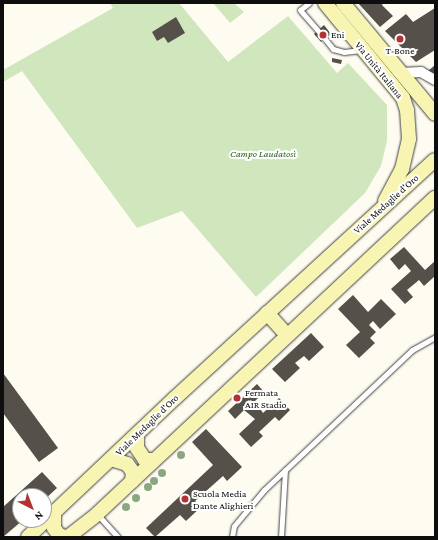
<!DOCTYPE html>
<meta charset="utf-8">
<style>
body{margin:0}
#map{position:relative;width:438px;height:540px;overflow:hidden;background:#fefcf1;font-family:"Crimson Pro",serif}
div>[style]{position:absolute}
.green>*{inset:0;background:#d0e6bd}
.building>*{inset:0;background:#56504b}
.roads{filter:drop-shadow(0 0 1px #414141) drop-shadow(0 0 1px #414141)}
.lane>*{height:5px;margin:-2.5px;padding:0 2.5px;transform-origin:2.5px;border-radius:2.5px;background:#fff}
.street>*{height:10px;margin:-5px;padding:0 5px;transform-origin:5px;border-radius:5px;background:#fff}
.secondary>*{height:14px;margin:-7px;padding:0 7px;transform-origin:7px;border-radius:7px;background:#f8f4b1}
.trees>*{width:8px;height:8px;margin:-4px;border-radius:50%;background:#8ba780}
.dots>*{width:11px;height:11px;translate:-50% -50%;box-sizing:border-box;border:2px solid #fff;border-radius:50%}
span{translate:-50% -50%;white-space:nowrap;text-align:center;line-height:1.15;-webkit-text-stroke:4px #fff;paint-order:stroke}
.poi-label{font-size:10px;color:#0e0e0e}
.left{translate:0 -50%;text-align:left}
.street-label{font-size:10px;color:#0e0e0e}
.park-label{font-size:10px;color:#2d6124;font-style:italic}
.frame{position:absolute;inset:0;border:4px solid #0e0e0e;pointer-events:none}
.north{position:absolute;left:12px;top:488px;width:40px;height:40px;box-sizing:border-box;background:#fff;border:1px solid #9f9f9f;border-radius:50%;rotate:138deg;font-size:11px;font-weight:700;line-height:16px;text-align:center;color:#0e0e0e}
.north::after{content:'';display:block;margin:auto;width:14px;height:18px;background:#b33231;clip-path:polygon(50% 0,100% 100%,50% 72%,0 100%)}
</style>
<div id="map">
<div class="green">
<div style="clip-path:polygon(110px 3px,179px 3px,228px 62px,288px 16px,337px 73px,348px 63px,387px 105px,387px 141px,381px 166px,365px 193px,256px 297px,182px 211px,137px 228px,22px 71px,3px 82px,3px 70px,113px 8px)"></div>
<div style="clip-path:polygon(213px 3px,234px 3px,244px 12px,230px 23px)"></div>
</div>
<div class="building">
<div style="clip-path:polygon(358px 3px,383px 3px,382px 5px,393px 16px,380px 27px)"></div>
<div style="clip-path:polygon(435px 8px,435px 50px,416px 62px,385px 31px,406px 14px,413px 22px)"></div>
<div style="clip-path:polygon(176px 17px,185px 33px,168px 43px,164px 37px,157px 41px,152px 32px)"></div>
<div style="clip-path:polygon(324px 25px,331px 34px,321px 42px,314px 34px)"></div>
<div style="clip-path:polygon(332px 58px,342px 60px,341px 64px,332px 62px)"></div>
<div style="clip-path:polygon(435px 65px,435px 74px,428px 71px)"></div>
<div style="clip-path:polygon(404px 247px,425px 270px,435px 261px,435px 276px,424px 286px,419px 280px,407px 290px,413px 297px,405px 304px,391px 289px,411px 271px,405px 264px,399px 270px,390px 259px)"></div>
<div style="clip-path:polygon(353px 295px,368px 312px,381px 299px,396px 314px,380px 329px,373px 321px,369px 325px,376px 332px,370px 338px,375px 343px,359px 358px,346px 345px,360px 332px,338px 309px)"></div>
<div style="clip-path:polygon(311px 333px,324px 347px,309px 361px,304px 356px,295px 363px,300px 368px,285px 382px,272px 369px)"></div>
<div style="clip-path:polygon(3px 373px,58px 448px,39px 462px,3px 413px)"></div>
<div style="clip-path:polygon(257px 384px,264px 392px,255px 401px,263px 413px,279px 398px,290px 410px,279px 421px,275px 417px,259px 432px,263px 436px,251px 447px,239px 434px,255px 419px,244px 410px,235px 419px,228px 411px)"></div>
<div style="clip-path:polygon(206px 429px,242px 467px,227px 481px,223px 476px,195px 501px,201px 507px,186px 521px,180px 515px,155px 537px,146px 528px,213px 465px,192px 442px)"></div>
<div style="clip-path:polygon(42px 472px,57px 488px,44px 500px,44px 496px,20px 496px,20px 520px,23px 520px,3px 537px,3px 507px)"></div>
</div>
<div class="roads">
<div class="lane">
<div style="left:309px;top:3px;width:11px;rotate:142deg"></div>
<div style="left:300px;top:10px;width:28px;rotate:49deg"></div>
<div style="left:325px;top:39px;width:13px;rotate:51deg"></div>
<div style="left:333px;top:49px;width:11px;rotate:15deg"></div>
<div style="left:344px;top:52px;width:17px;rotate:-7deg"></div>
<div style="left:98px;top:515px;width:30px;rotate:48deg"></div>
<div style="left:232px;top:537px;width:11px;rotate:-80deg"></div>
<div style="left:234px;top:526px;width:47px;rotate:-50.2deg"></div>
<div style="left:264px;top:490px;width:204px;rotate:-43.4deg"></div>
<div style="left:412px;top:350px;width:26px;rotate:-29deg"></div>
<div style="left:281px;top:537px;width:67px;rotate:-86.6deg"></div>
</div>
<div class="street">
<div style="left:401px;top:73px;width:20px;rotate:-3deg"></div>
<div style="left:421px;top:72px;width:16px;rotate:30deg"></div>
</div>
<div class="secondary">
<div style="left:325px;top:3px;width:123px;rotate:50.6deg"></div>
<div style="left:403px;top:98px;width:13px;rotate:72deg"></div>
<div style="left:407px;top:110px;width:29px;rotate:86deg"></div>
<div style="left:409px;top:139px;width:31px;rotate:103deg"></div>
<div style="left:402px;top:169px;width:36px;rotate:118deg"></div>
<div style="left:343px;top:3px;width:144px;rotate:50.3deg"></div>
<div style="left:267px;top:313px;width:30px;rotate:48deg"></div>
<div style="left:137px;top:435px;width:13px;rotate:90deg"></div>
<div style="left:137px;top:448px;width:14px;rotate:56deg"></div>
<div style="left:145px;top:460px;width:9px"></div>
<div style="left:111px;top:459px;width:17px;rotate:17deg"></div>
<div style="left:127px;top:464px;width:10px;rotate:53deg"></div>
<div style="left:133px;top:472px;width:9px;rotate:96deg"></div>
<div style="left:54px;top:513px;width:15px;rotate:90deg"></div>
<div style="left:54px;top:528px;width:9px;rotate:54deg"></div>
<div style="left:59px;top:535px;width:6px;rotate:18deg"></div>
<div style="left:28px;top:537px;width:202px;rotate:-43.4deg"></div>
<div style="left:175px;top:398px;width:352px;rotate:-42.5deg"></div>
<div style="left:68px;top:537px;width:37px;rotate:-38deg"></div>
<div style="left:97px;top:514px;width:463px;rotate:-43.1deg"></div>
</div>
</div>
<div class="trees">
<div style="left:181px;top:455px"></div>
<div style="left:162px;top:473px"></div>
<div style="left:154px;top:481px"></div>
<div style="left:148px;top:487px"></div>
<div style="left:136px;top:498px"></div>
<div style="left:126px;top:507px"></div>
</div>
<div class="dots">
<div style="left:323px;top:35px;background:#b33231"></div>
<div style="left:400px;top:39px;background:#b33231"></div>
<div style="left:237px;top:398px;background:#b33231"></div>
<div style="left:185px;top:499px;background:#b33231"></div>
</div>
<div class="poi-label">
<span class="left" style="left:331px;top:35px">Eni</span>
<span style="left:400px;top:51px">T-Bone</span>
<span class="left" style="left:245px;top:398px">Fermata<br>AIR Stadio</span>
<span class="left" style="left:193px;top:499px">Scuola Media<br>Dante Alighieri</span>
</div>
<div class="street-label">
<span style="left:379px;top:70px;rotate:51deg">Via Unità Italiana</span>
<span style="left:386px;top:204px;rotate:-42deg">Viale Medaglie d'Oro</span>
<span style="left:147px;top:425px;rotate:-44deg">Viale Medaglie d'Oro</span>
</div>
<div class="park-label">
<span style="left:263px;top:154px">Campo Laudatosì</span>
</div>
<div class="frame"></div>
<div class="north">N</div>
</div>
